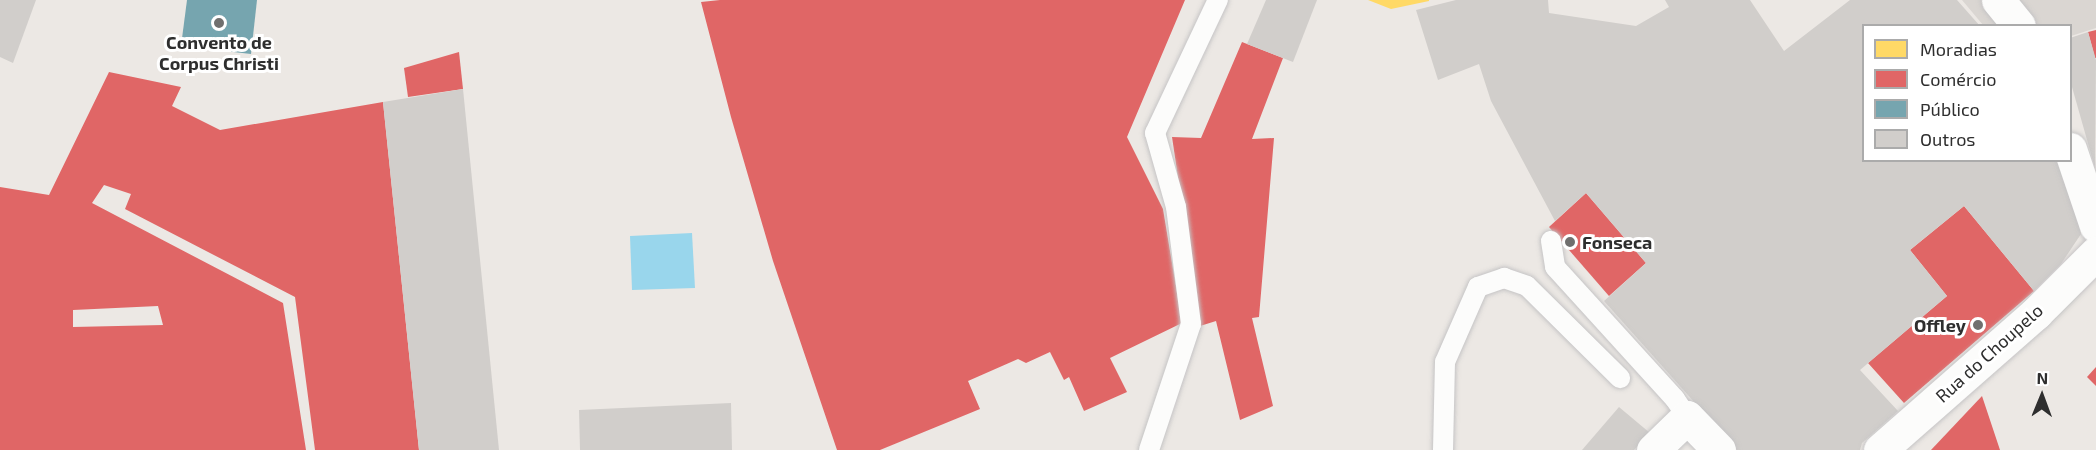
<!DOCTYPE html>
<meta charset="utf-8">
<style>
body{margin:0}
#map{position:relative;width:2096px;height:450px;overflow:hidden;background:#ece8e4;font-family:"Exo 2",sans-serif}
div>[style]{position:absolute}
.plaza>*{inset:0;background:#dad6d2}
.water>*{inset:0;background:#99d6ec}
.homes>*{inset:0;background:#ffd966}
.shops>*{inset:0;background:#e06666}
.public>*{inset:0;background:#76a5af}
.building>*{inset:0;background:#d1cecb}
.roads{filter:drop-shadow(0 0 2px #c5c4c5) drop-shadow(0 0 2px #c5c4c5)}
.lane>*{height:20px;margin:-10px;padding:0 10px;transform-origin:10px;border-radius:10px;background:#fcfcfb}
.street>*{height:33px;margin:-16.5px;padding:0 16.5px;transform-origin:16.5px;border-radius:16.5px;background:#fcfcfb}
.dots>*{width:16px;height:16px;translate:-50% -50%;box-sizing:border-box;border:3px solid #fff;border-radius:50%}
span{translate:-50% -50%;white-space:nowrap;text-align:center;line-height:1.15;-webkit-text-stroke:6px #fff;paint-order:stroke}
.poi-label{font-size:18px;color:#2e2e2e;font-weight:700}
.left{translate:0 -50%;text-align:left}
.right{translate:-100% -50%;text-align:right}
.street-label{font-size:18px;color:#2e2e2e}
.legend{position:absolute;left:1862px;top:24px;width:210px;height:138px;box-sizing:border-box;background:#fff;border:2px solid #ababab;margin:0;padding:8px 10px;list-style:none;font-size:18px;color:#2e2e2e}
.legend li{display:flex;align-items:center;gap:12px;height:30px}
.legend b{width:30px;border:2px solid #ababab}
.north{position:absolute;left:2012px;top:366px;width:60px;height:60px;-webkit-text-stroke:4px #fff;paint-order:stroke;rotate:1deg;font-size:16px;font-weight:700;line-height:24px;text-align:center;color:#2e2e2e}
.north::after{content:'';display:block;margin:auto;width:21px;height:27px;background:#2e2e2e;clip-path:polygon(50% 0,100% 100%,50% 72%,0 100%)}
</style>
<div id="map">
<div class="plaza">
<div style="clip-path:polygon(1962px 0,2096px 0,2096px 28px,2071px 36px,2070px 26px,1983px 25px)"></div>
</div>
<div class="water">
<div style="clip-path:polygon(692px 233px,695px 288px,632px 290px,630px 236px)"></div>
</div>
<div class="homes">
<div style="clip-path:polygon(1368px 0,1429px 0,1429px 1px,1391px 9px)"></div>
</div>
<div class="shops">
<div style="clip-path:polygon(720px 0,1185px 0,1127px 137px,1163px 209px,1182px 323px,1110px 358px,1127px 392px,1084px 411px,1069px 377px,1064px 380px,1050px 352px,1026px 363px,1018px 359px,968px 381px,980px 409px,880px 450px,837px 450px,773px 261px,731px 117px,701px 2px)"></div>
<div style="clip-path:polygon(2096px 30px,2096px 58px,2095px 58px,2088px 32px)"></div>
<div style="clip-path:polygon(1242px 42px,1283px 58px,1252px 139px,1274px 138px,1259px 317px,1252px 318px,1273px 406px,1240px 420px,1216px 321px,1200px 326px,1172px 137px,1201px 138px)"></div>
<div style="clip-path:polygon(459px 52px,463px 89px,408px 97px,404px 68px)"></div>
<div style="clip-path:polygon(evenodd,109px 72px,181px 87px,172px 106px,220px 130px,383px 102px,419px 450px,315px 450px,295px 297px,125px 209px,131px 194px,104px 185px,92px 203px,283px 303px,306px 450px,0 450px,0 187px,49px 195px,109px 72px,158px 306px,163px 325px,73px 327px,73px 310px,158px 306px)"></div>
<div style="clip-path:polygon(1586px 193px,1646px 263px,1609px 296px,1549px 227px)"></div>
<div style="clip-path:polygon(1964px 206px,2034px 291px,1904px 403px,1868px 363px,1947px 296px,1910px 250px)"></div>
<div style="clip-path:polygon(2096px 367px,2096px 386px,2087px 377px)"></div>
<div style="clip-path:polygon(1982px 396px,2000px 450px,1931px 450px)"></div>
</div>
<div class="public">
<div style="clip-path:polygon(187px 0,257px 0,251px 54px,181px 46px)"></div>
</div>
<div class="building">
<div style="clip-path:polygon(0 0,36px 0,13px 63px,0 57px)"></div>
<div style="clip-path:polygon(1266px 0,1317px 0,1293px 62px,1247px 44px)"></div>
<div style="clip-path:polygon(1456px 0,1548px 0,1549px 13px,1636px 26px,1669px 7px,1665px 0,1750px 0,1784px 51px,1850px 0,1957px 0,1980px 26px,1864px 26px,1864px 160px,2061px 160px,2081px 234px,2061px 264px,2034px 291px,1964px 206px,1910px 250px,1947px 296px,1860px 370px,1898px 411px,1862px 443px,1860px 450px,1737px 450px,1604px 301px,1646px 263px,1586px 193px,1555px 221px,1491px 101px,1479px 64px,1438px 80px,1416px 10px)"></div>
<div style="clip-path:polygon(2088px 32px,2096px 60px,2095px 168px,2070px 80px,2070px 38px)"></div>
<div style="clip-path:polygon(463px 89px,499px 450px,419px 450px,383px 102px)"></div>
<div style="clip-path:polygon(731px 403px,732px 450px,580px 450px,579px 410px)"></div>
<div style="clip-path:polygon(1619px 407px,1650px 433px,1634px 450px,1582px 450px)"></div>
</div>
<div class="roads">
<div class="lane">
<div style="left:1551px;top:241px;width:26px;rotate:81deg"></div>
<div style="left:1555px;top:267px;width:178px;rotate:47.7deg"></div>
<div style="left:1675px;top:399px;width:22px;rotate:56deg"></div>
<div style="left:1149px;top:450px;width:133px;rotate:-71.6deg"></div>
<div style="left:1191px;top:324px;width:118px;rotate:-97.3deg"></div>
<div style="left:1176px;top:207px;width:77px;rotate:-105.8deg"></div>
<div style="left:1155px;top:133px;width:147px;rotate:-64.7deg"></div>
<div style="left:1443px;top:450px;width:88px;rotate:-88.7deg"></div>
<div style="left:1445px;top:362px;width:82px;rotate:-66.3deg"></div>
<div style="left:1478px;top:287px;width:28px;rotate:-19deg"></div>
<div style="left:1504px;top:278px;width:24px;rotate:19deg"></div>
<div style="left:1527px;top:286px;width:131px;rotate:44.7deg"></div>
</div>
<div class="street">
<div style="left:1998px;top:0;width:33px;rotate:51deg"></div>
<div style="left:2070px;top:149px;width:81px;rotate:71.3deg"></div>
<div style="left:1653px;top:450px;width:47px;rotate:-44.1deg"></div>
<div style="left:1687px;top:417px;width:46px;rotate:45.9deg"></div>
<div style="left:1880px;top:450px;width:208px;rotate:-41.3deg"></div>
<div style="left:2036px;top:313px;width:85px;rotate:-45deg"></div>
</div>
</div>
<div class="dots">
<div style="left:219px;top:23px;background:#706f6e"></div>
<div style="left:1570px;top:242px;background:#706f6e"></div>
<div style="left:1978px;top:325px;background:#706f6e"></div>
</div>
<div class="poi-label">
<span style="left:219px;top:53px">Convento de<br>Corpus Christi</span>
<span class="left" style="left:1582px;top:242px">Fonseca</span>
<span class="right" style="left:1966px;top:325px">Offley</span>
</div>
<div class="street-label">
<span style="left:1989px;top:353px;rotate:-42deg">Rua do Choupelo</span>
</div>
<ul class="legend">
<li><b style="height:16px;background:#ffd966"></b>Moradias</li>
<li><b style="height:16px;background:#e06666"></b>Comércio</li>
<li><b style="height:16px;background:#76a5af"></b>Público</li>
<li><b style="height:16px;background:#d1cecb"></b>Outros</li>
</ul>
<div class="north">N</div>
</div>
